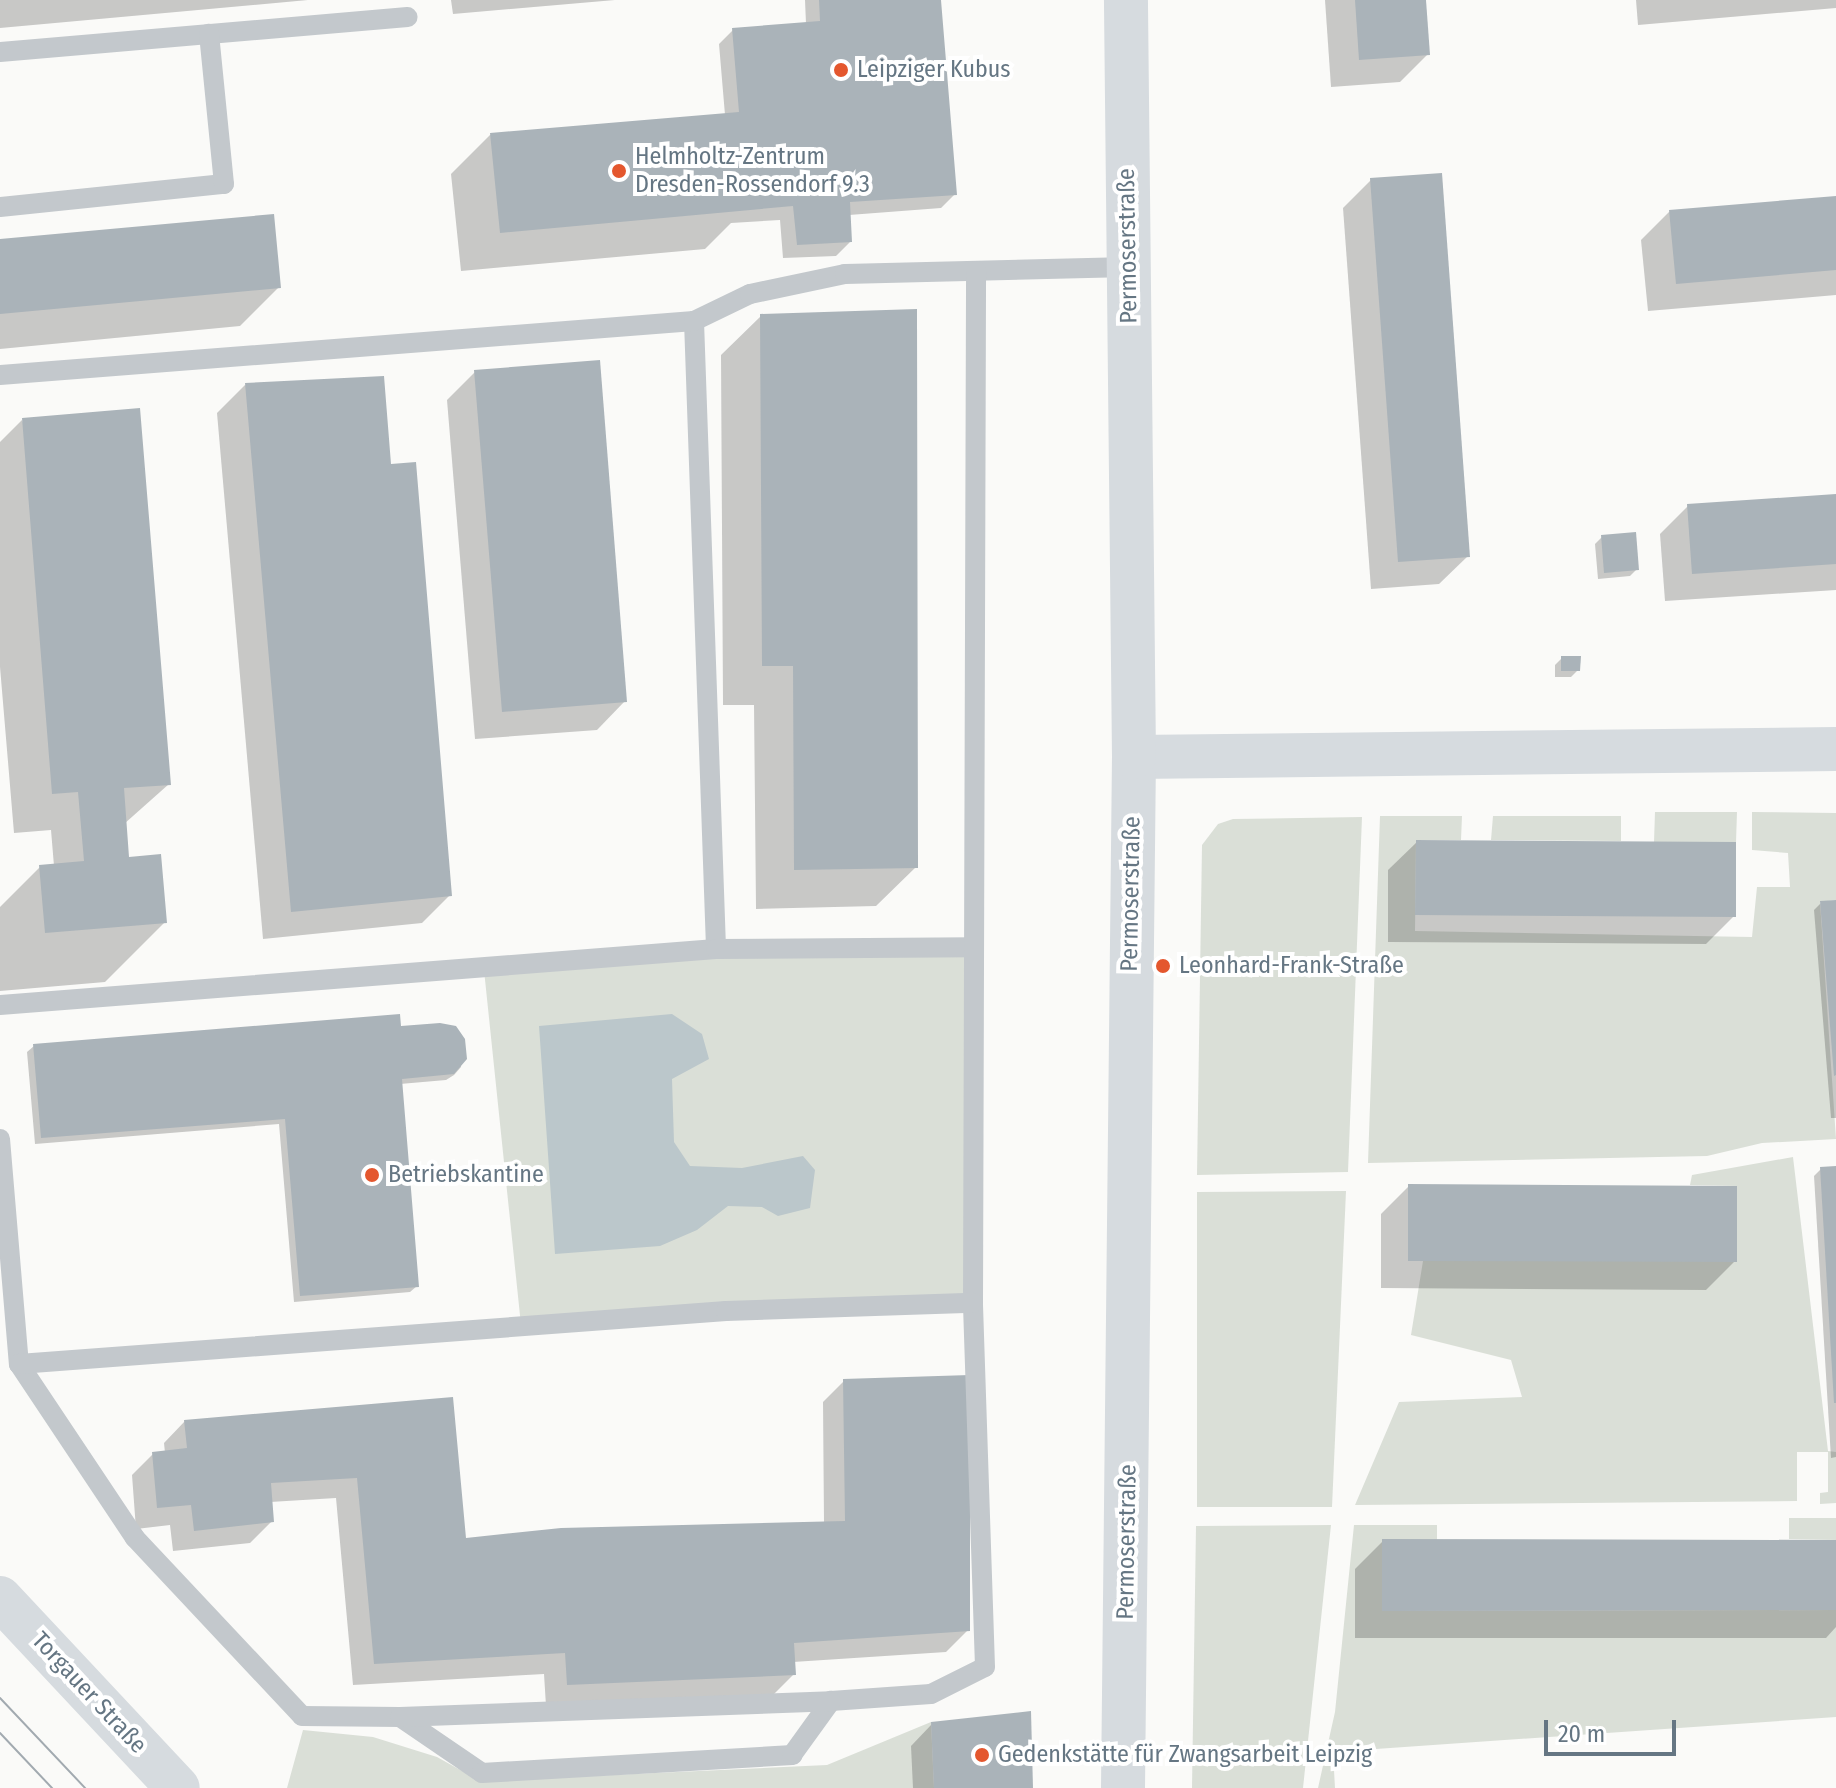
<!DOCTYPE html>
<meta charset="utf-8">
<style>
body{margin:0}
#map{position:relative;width:1836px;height:1788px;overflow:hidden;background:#fafaf8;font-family:"Fira Sans Condensed",sans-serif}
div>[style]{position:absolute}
.green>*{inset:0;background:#dadfd7}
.water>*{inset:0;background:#bbc7cb}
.shadow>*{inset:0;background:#0003}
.building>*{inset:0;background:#aab3b9}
.lane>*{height:20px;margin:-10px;padding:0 10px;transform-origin:10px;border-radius:10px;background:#c3c8cc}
.secondary>*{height:44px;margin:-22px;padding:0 22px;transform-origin:22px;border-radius:22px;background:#d6dbdf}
.primary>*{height:44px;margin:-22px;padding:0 22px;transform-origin:22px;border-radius:22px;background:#d6dbdf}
.tram>*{height:2px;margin:-1px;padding:0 1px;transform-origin:1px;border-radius:1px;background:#a2aab0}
.dots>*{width:22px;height:22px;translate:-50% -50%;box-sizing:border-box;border:4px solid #fff;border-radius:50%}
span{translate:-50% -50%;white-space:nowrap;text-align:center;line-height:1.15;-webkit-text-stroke:8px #fff;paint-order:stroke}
.poi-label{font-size:24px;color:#657683}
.left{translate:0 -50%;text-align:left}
.street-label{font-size:24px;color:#657683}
.scale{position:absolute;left:1544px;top:1720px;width:132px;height:36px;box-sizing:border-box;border:4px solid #657683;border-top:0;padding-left:10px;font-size:24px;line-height:28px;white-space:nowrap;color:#657683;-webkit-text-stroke:6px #fff;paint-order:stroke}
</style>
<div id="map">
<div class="green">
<div style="clip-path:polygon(1655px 812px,1737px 812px,1736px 842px,1654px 842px)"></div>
<div style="clip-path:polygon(1752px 812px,1836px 813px,1836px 900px,1820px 902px,1836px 1139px,1762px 1143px,1707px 1156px,1368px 1163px,1380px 816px,1462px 816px,1461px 840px,1416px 840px,1415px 931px,1752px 937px,1757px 887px,1790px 887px,1788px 853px,1752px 850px)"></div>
<div style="clip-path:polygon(1493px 816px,1621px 816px,1621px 841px,1491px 840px)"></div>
<div style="clip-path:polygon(1362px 817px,1348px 1172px,1197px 1175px,1202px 845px,1218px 824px,1233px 819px)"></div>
<div style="clip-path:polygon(972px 947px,973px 1303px,521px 1325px,484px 970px,716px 949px)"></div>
<div style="clip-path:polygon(1793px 1157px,1828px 1451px,1836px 1452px,1836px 1503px,1820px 1504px,1820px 1493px,1828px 1492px,1828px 1452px,1797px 1452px,1797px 1501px,1355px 1505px,1399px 1402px,1522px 1397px,1511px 1360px,1411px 1335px,1423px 1261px,1736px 1260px,1737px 1186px,1690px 1185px,1692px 1175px)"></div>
<div style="clip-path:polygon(1346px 1191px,1332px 1507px,1197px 1507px,1197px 1192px)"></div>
<div style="clip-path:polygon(1789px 1518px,1836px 1518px,1836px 1540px,1789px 1539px)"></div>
<div style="clip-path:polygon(1331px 1525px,1303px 1788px,1192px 1788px,1196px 1526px)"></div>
<div style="clip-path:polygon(1354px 1525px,1437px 1525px,1437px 1540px,1383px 1611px,1836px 1610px,1836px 1717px,1333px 1752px,1335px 1788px,1318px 1788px,1335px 1712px)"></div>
<div style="clip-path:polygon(931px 1722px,934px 1788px,287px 1788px,303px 1730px,373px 1737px,437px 1757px,480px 1781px,827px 1765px)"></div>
</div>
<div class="water">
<div style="clip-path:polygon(672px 1014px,702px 1034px,709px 1059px,672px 1079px,674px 1142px,690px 1166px,742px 1168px,803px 1156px,815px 1170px,810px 1208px,778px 1216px,762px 1207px,728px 1206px,697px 1230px,660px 1246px,555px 1254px,539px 1026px)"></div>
</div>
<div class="shadow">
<div style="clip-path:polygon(0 0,308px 0,0 28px)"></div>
<div style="clip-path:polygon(451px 0,615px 0,453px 14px)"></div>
<div style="clip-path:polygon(805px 0,939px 0,955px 194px,941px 208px,849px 215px,850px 242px,836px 256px,783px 258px,780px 220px,731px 223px,705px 249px,461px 271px,451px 174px,490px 135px,725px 115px,719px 44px,733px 30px,806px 24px)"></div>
<div style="clip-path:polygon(1325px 0,1424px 0,1428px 54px,1400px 82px,1331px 87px)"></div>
<div style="clip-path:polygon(1636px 0,1836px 0,1836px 8px,1638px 25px)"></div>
<div style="clip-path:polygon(1371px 180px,1468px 556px,1439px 584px,1371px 589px,1343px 208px)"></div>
<div style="clip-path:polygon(1836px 198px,1836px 295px,1648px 311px,1641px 240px,1669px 212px)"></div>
<div style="clip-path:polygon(0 241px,279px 287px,240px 326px,0 349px)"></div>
<div style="clip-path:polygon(761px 316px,916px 867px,876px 906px,756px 909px,754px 705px,723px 705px,721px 355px)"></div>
<div style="clip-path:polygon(475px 372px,625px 701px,597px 730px,475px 739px,447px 400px)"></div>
<div style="clip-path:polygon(245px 385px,389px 467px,450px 895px,422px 923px,263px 939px,217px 413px)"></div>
<div style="clip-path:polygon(22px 420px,169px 784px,124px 824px,127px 859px,165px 922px,105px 982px,0 991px,0 907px,40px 867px,54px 866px,51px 830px,14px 833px,0 667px,0 442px)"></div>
<div style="clip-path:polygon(1836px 496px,1836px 590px,1665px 601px,1660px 534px,1688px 506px)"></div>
<div style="clip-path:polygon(1602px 537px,1637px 569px,1630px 576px,1598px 579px,1595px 544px)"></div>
<div style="clip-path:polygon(1562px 658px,1578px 670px,1571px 677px,1555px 677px,1555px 665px)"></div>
<div style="clip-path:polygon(1417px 842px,1734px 916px,1706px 944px,1388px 942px,1388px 870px)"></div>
<div style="clip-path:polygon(1836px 902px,1836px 1118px,1831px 1118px,1814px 910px,1821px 903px)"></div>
<div style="clip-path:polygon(399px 1028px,463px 1039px,461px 1067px,454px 1075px,446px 1080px,400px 1084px,417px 1286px,410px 1292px,294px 1302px,279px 1124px,35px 1144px,27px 1052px,34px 1046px)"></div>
<div style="clip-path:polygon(1836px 1168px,1836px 1457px,1831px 1458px,1814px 1176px,1821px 1169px)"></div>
<div style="clip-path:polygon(1409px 1186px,1734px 1262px,1706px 1290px,1381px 1288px,1381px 1214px)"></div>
<div style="clip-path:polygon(844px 1381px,968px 1630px,946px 1652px,793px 1662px,794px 1674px,773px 1695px,546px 1706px,544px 1674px,353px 1685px,336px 1498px,270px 1502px,272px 1521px,250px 1543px,173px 1551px,170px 1525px,136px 1529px,132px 1475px,153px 1454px,165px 1453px,164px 1443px,185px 1421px,451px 1399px,464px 1540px,824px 1524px,823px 1402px)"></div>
<div style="clip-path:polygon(1383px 1541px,1836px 1542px,1836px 1627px,1826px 1638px,1355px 1638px,1355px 1569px)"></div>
<div style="clip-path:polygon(932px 1724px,1031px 1788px,913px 1788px,911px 1746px)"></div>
</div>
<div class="building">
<div style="clip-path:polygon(819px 0,941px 0,957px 195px,850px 202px,852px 242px,797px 245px,793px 206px,500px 233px,490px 133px,739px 112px,732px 28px,820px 21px)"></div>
<div style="clip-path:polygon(1355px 0,1426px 0,1430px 55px,1359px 60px)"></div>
<div style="clip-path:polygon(1442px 173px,1470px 557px,1398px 562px,1370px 178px)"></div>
<div style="clip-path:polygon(1836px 196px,1836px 270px,1676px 284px,1669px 210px)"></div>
<div style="clip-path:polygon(274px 214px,281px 288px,0 314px,0 239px)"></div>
<div style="clip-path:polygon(917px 309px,918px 868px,794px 870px,793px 666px,762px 666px,760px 314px)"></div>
<div style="clip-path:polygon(600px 360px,627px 702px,502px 712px,474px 370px)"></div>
<div style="clip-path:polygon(384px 376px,391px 464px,416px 462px,452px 896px,291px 912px,245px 383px)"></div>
<div style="clip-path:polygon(140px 408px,171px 785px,124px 788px,129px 857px,161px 854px,167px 923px,45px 933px,39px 865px,84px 861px,78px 792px,52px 794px,22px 418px)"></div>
<div style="clip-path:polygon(1836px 494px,1836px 564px,1692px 574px,1687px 504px)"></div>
<div style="clip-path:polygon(1636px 532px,1639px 570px,1604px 573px,1601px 535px)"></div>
<div style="clip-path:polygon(1561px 656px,1581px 656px,1580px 671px,1561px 671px)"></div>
<div style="clip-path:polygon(1416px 840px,1736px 842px,1736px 917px,1415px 915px)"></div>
<div style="clip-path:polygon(1836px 900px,1836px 1075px,1834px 1076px,1820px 901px)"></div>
<div style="clip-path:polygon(400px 1014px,401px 1026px,440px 1023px,456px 1026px,465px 1039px,467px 1059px,454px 1074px,402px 1079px,419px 1287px,300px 1296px,285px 1119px,41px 1138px,33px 1044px)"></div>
<div style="clip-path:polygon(1836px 1166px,1836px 1403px,1834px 1403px,1820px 1167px)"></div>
<div style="clip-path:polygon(1408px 1184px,1737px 1186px,1737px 1262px,1408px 1261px)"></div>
<div style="clip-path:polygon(970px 1375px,970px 1631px,794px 1643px,796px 1675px,567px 1685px,565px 1653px,374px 1664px,357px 1478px,271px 1483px,274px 1522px,194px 1531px,191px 1505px,157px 1508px,152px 1452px,187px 1448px,184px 1420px,453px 1397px,466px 1538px,561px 1528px,845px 1521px,843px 1379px)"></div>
<div style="clip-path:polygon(1382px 1539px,1836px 1540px,1836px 1610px,1382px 1611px)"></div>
<div style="clip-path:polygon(1031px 1711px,1033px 1788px,934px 1788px,931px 1722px)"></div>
</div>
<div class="lane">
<div style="left:0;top:52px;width:409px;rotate:-4.9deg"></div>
<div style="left:0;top:207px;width:225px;rotate:-5.9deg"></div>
<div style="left:224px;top:184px;width:151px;rotate:-95.7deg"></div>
<div style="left:694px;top:321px;width:628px;rotate:87.99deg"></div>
<div style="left:0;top:375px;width:696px;rotate:-4.45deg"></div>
<div style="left:694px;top:321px;width:62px;rotate:-25.7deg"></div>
<div style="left:750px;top:294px;width:97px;rotate:-11.9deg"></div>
<div style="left:845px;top:274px;width:284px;rotate:-1.4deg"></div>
<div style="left:0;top:1005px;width:718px;rotate:-4.47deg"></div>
<div style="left:716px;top:949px;width:256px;rotate:-0.4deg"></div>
<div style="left:0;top:1139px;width:226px;rotate:85.2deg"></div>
<div style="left:19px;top:1364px;width:209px;rotate:56.3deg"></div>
<div style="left:135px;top:1538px;width:244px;rotate:46.8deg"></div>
<div style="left:302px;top:1716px;width:98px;rotate:0.6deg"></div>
<div style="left:400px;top:1717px;width:99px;rotate:34.3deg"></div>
<div style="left:482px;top:1773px;width:311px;rotate:-3.3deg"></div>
<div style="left:792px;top:1755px;width:67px;rotate:-54.2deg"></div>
<div style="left:831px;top:1701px;width:100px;rotate:-4deg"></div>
<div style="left:931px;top:1694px;width:60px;rotate:-26.6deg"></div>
<div style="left:985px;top:1667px;width:364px;rotate:-91.9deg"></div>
<div style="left:973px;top:1303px;width:1032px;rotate:-89.83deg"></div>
<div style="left:19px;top:1364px;width:709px;rotate:-4.29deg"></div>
<div style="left:726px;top:1311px;width:247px;rotate:-1.9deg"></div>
<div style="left:400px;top:1717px;width:431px;rotate:-2.1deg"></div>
</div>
<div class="secondary">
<div style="left:1134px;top:757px;width:702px;rotate:-0.65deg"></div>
</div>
<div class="primary">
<div style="left:0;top:1598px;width:260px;rotate:46.9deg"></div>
<div style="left:1123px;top:1788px;width:1031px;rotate:-89.39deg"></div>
<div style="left:1134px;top:757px;width:757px;rotate:-90.61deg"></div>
</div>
<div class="tram">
<div style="left:0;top:1698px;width:124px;rotate:46.6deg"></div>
<div style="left:0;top:1733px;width:76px;rotate:46.6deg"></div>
</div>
<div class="dots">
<div style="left:841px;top:70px;background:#e4572e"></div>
<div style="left:619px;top:171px;background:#e4572e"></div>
<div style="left:1163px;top:966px;background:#e4572e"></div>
<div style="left:372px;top:1175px;background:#e4572e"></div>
<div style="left:982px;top:1755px;background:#e4572e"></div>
</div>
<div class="poi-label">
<span class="left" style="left:857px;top:70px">Leipziger Kubus</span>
<span class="left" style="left:635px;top:171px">Helmholtz-Zentrum<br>Dresden-Rossendorf 9.3</span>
<span class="left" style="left:1179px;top:966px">Leonhard-Frank-Straße</span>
<span class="left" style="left:388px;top:1175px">Betriebskantine</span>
<span class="left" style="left:998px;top:1755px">Gedenkstätte für Zwangsarbeit Leipzig</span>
</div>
<div class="street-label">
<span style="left:1128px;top:246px;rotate:-91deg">Permoserstraße</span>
<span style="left:1131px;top:894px;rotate:-89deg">Permoserstraße</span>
<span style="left:1127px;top:1542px;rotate:-89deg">Permoserstraße</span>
<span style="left:89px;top:1693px;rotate:47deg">Torgauer Straße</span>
</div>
<div class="scale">20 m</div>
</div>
